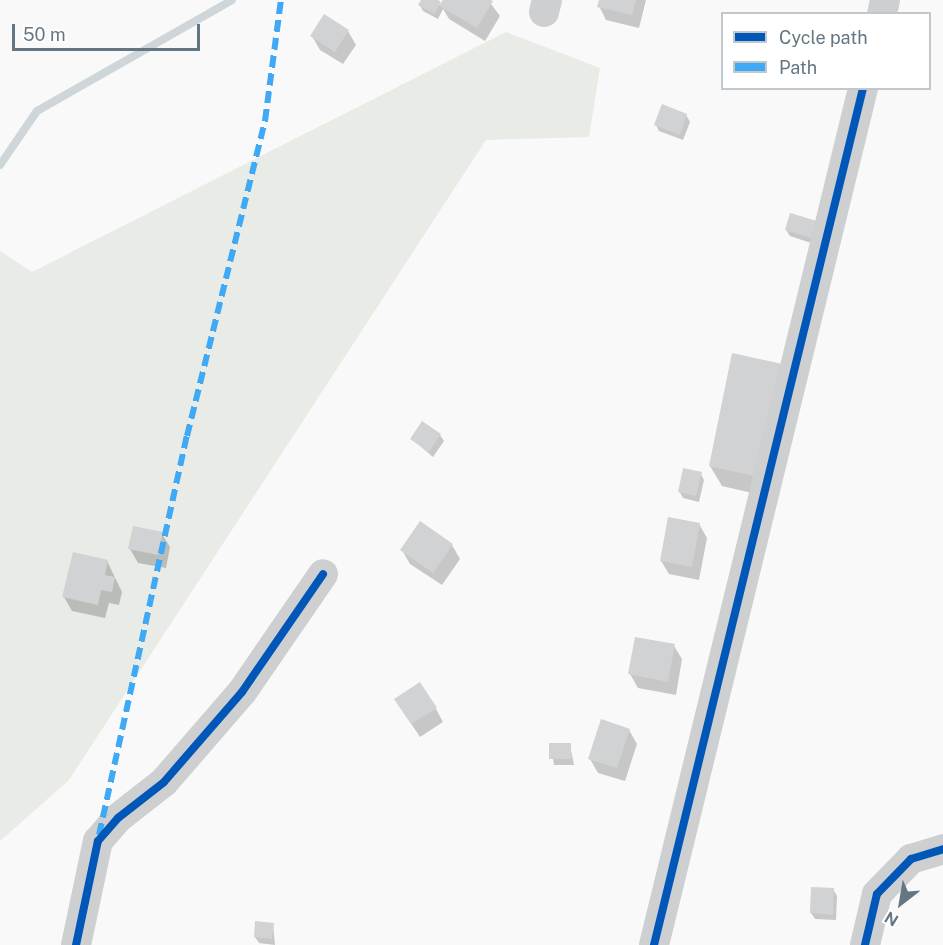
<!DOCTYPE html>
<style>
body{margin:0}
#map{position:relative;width:943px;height:945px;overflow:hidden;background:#f9f9f9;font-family:"Public Sans",sans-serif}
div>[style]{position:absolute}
.green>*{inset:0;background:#e8ebe6}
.shadow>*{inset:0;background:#0003}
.stream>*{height:8px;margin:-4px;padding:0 4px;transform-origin:4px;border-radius:4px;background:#ced6d9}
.building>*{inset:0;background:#d0d2d3}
.minor>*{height:30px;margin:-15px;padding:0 15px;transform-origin:15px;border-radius:15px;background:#cecfd0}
.quiet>*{height:6px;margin-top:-3px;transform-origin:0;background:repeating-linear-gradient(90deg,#3fa9f5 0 12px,transparent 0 18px)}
.cycleway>*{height:8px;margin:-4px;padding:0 4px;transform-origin:4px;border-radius:4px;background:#0057b8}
span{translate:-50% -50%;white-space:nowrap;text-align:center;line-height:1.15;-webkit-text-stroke:6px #fff;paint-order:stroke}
.legend{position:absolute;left:721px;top:12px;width:210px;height:78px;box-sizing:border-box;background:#fff;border:2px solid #c1c8cd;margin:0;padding:8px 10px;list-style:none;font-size:18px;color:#657683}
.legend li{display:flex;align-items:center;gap:12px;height:30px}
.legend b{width:30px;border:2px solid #c1c8cd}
.north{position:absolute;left:871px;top:873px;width:60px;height:60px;-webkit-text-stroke:4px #fff;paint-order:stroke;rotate:211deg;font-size:16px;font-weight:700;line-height:24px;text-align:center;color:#657683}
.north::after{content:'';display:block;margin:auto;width:21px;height:27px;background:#657683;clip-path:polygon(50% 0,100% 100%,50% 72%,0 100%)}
.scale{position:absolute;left:12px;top:24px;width:188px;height:27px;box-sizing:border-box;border:3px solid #657683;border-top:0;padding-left:8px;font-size:18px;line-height:21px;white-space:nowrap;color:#657683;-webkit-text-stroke:4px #fff;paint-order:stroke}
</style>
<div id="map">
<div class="green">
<div style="clip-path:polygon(506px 32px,600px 68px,589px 137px,486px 140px,69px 780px,0 841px,0 251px,32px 272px)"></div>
</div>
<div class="shadow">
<div style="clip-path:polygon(422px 0,435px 0,441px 6px,445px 0,488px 0,500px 16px,485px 41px,449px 19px,443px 9px,438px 19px,423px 11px,420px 5px)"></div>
<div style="clip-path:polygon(600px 0,646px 0,639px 28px,606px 20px,599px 6px)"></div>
<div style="clip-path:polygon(348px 31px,356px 45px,343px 64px,320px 50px,312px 36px)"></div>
<div style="clip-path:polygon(686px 115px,690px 122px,683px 140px,659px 131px,656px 125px)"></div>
<div style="clip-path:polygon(816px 223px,814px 244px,790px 236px,786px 230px)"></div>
<div style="clip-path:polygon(733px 355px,770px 497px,722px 486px,710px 466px)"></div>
<div style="clip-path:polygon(440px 435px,444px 441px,433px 457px,412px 439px)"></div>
<div style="clip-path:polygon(701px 474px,704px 480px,699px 502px,683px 498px,679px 491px)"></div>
<div style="clip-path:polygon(420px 523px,452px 545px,460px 559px,442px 585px,410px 564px,402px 550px)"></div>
<div style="clip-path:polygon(699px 524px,707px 538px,699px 580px,669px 574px,661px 561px)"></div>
<div style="clip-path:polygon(162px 534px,170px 547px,166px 568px,138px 563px,130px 549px)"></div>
<div style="clip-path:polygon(107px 561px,122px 592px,119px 605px,109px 603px,105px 618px,72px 611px,64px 597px)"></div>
<div style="clip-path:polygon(674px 646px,682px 659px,676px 695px,638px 688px,630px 674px)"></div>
<div style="clip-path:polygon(436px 709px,443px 722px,420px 737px,404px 713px)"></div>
<div style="clip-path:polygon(629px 730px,637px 744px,625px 781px,598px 773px,590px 759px)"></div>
<div style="clip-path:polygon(551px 745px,570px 745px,574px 765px,554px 765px)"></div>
<div style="clip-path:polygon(833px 889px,837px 896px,836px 920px,815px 919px,811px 913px)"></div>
<div style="clip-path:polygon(273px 924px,275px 945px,259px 943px,255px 937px)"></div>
</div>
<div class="stream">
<div style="left:0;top:165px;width:65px;rotate:-55.6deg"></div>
<div style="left:37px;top:111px;width:224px;rotate:-29.6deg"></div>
</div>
<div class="building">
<div style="clip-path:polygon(421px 0,438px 0,441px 2px,434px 14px,418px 5px)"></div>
<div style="clip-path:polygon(443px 0,491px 0,493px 1px,477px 28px,439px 6px)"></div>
<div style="clip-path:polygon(599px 0,636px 0,632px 15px,597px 7px)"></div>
<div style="clip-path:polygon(324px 14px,349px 30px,335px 52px,310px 36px)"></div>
<div style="clip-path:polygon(662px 104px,687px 114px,680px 135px,654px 125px)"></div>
<div style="clip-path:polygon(790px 213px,817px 221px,811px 238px,785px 230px)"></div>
<div style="clip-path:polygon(732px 353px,782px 364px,759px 477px,709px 466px)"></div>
<div style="clip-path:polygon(422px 421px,441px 434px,429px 452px,410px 439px)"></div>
<div style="clip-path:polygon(683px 468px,702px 472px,696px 496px,678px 492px)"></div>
<div style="clip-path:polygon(668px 517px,700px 523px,692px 567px,660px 561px)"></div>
<div style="clip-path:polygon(420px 521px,453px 544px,433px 573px,400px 550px)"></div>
<div style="clip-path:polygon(133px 526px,163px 532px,158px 555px,128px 549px)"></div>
<div style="clip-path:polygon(73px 552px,108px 560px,105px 575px,115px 577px,112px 592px,101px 590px,98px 605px,62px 597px)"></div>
<div style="clip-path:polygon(635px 637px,675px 644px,668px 682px,628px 674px)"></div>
<div style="clip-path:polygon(420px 682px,437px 708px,411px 724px,394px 699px)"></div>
<div style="clip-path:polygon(601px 719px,630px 729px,617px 768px,588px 759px)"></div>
<div style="clip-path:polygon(549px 743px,571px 743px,571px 759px,549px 759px)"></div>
<div style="clip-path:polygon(811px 887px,834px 888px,833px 915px,810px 913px)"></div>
<div style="clip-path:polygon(255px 921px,274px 923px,272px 939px,254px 937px)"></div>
</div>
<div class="minor">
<div style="left:544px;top:12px;width:12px;rotate:-76deg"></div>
<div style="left:882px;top:14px;width:14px;rotate:-78deg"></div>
<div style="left:76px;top:945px;width:106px;rotate:-78.1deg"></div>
<div style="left:98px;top:841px;width:30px;rotate:-49deg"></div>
<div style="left:118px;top:818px;width:58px;rotate:-38deg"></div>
<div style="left:164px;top:782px;width:119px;rotate:-49.1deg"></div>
<div style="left:242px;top:692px;width:143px;rotate:-55.5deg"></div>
<div style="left:654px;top:945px;width:882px;rotate:-76.29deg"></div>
<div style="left:865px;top:945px;width:52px;rotate:-76.8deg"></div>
<div style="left:877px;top:894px;width:49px;rotate:-45.8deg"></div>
<div style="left:911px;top:859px;width:34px;rotate:-17deg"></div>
</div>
<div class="quiet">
<div style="left:99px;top:835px;width:409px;rotate:-77.6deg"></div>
<div style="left:187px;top:436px;width:325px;rotate:-76.1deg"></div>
<div style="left:265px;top:121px;width:122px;rotate:-82.5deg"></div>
</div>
<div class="cycleway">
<div style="left:76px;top:945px;width:106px;rotate:-78.1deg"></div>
<div style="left:98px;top:841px;width:30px;rotate:-49deg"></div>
<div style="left:118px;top:818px;width:58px;rotate:-38deg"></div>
<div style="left:164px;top:782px;width:119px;rotate:-49.1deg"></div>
<div style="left:242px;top:692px;width:143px;rotate:-55.5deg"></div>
<div style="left:654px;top:945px;width:882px;rotate:-76.29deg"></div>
<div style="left:865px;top:945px;width:52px;rotate:-76.8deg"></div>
<div style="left:877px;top:894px;width:49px;rotate:-45.8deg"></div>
<div style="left:911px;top:859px;width:34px;rotate:-17deg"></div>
</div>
<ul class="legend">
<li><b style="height:8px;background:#0057b8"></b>Cycle path</li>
<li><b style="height:8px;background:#3fa9f5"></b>Path</li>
</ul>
<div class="north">N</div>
<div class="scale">50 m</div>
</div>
